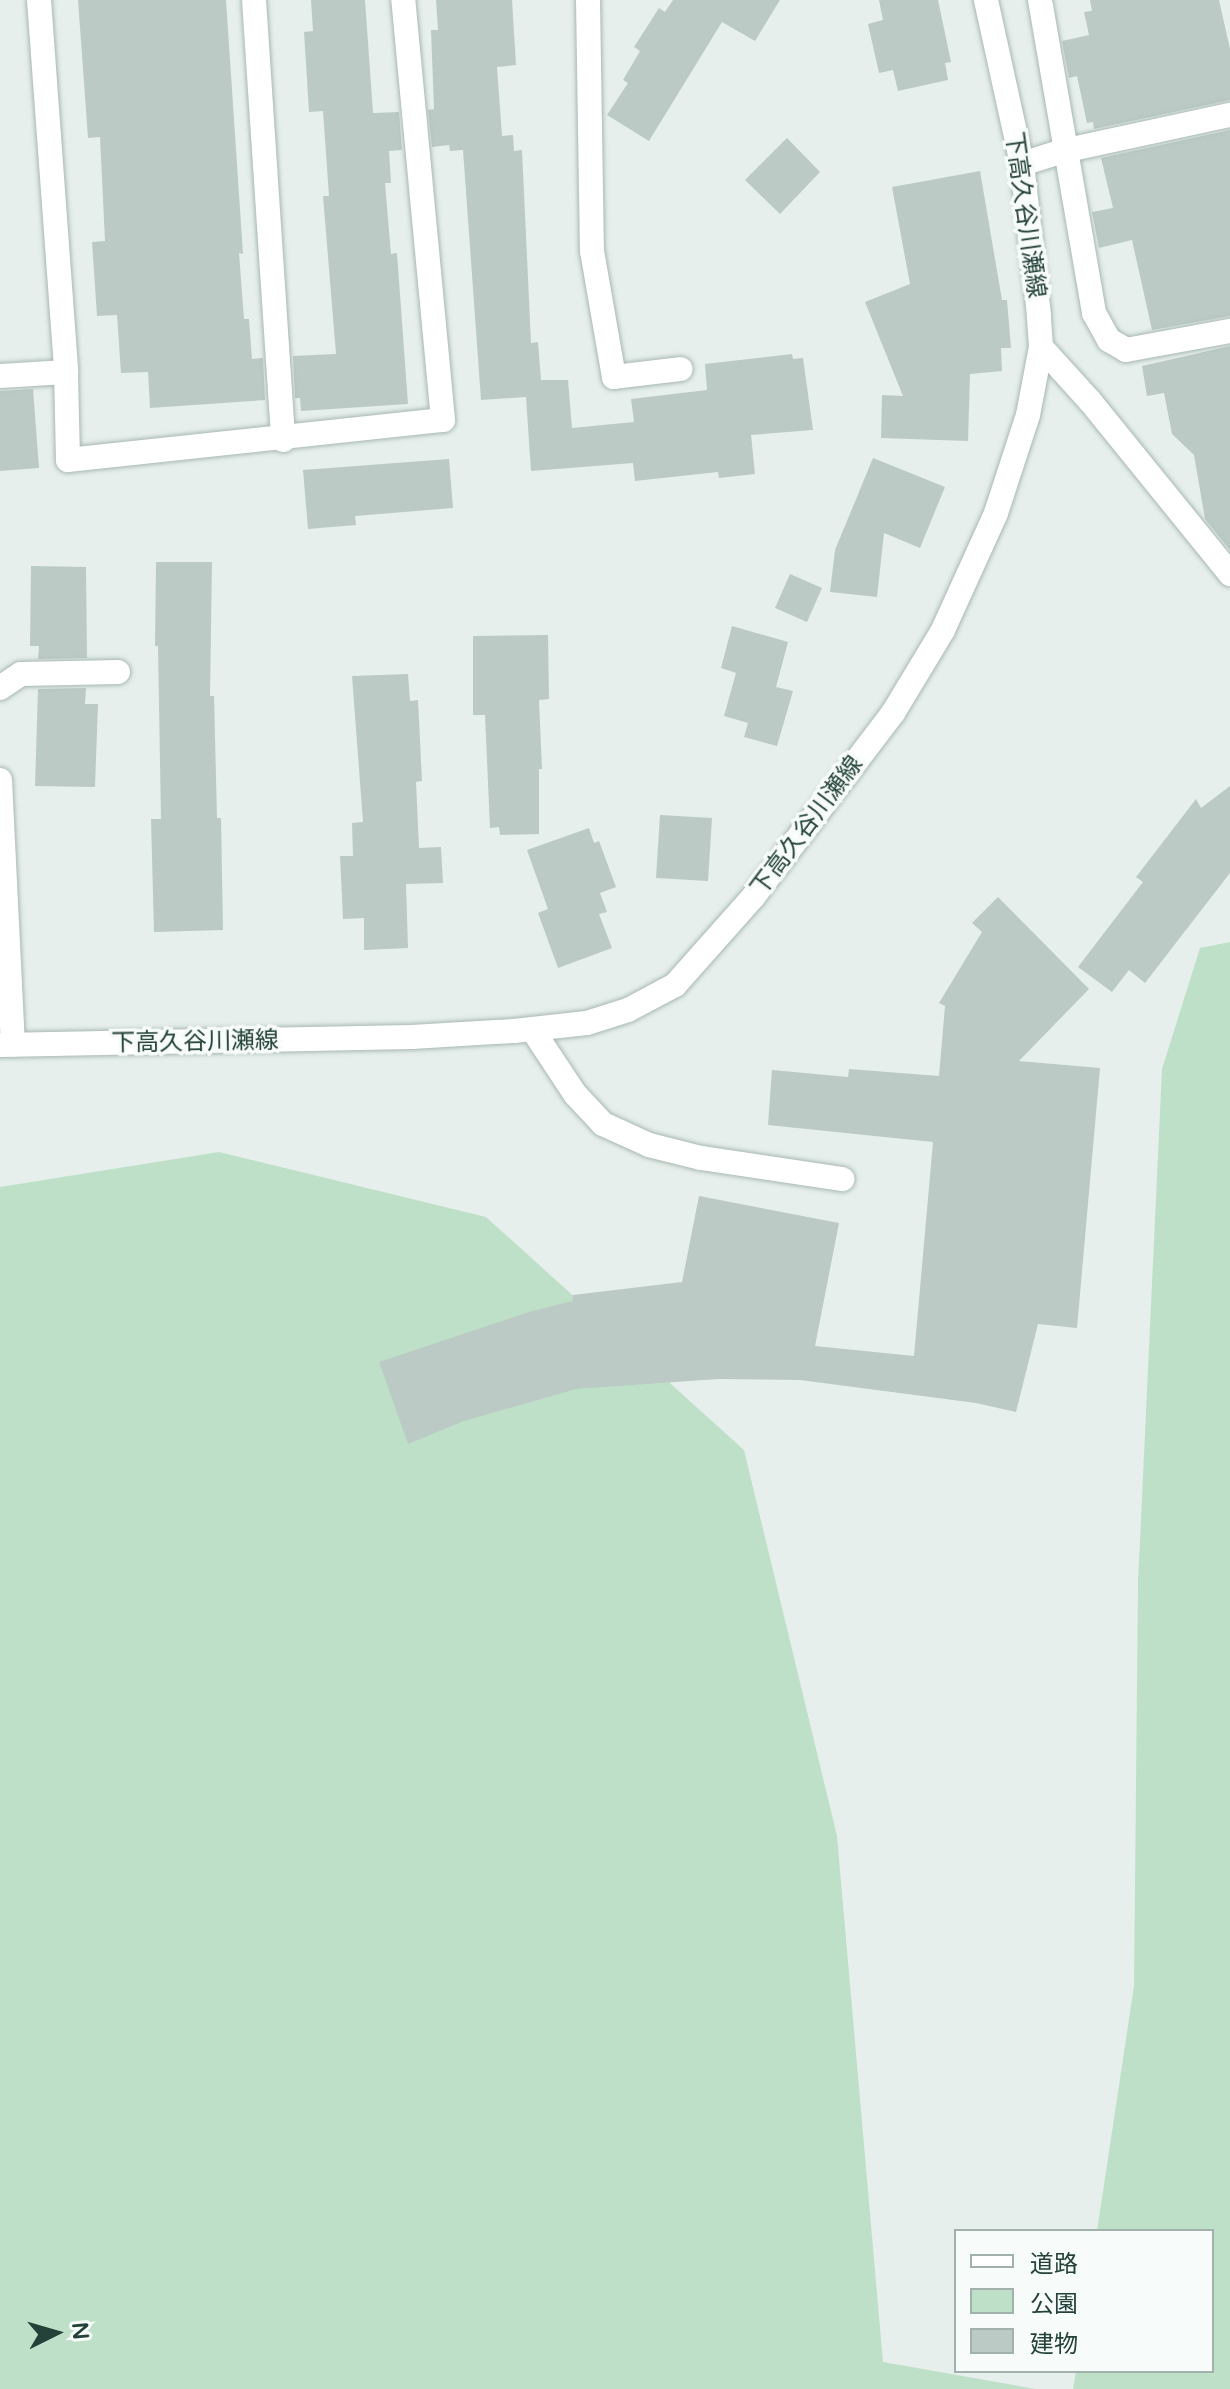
<!DOCTYPE html>
<meta charset="utf-8">
<style>
body{margin:0}
#map{position:relative;width:1230px;height:2389px;overflow:hidden;background:#e6efeb;font-family:"Varela Round","Noto Sans JP",sans-serif}
div>[style]{position:absolute}
.green>*{inset:0;background:#bfe0c8}
.building>*{inset:0;background:#bbcac4}
.roads{filter:drop-shadow(0 0 2px #a8b8b2) drop-shadow(0 0 2px #a8b8b2)}
.minor>*{height:24px;margin:-12px;padding:0 12px;transform-origin:12px;border-radius:12px;background:#fff}
.secondary>*{height:24px;margin:-12px;padding:0 12px;transform-origin:12px;border-radius:12px;background:#fff}
span{translate:-50% -50%;white-space:nowrap;text-align:center;line-height:1.15;-webkit-text-stroke:7px #f7fbf9;paint-order:stroke}
.street-label{font-size:24px;color:#24423a}
.legend{position:absolute;left:954px;top:2229px;width:260px;height:144px;box-sizing:border-box;background:#f7fbf9;border:2px solid #a3b1ad;margin:0;padding:10px 14px;list-style:none;font-size:24px;color:#24423a}
.legend li{display:flex;align-items:center;gap:16px;height:40px}
.legend b{width:40px;border:2px solid #a3b1ad}
.north{position:absolute;left:16px;top:2293px;width:80px;height:80px;-webkit-text-stroke:6px #f7fbf9;paint-order:stroke;rotate:85deg;font-size:22px;font-weight:700;line-height:32px;text-align:center;color:#24423a}
.north::after{content:'';display:block;margin:auto;width:28px;height:36px;background:#24423a;clip-path:polygon(50% 0,100% 100%,50% 72%,0 100%)}
</style>
<div id="map">
<div class="green">
<div style="clip-path:polygon(1230px 942px,1230px 2389px,1073px 2389px,1076px 2371px,1212px 2371px,1212px 2231px,1097px 2231px,1134px 1986px,1138px 1583px,1162px 1069px,1200px 948px)"></div>
<div style="clip-path:polygon(219px 1152px,486px 1217px,744px 1450px,837px 1836px,883px 2362px,1036px 2389px,0 2389px,0 1187px)"></div>
</div>
<div class="building">
<div style="clip-path:polygon(78px 0,226px 0,243px 254px,239px 253px,244px 319px,249px 319px,252px 359px,263px 358px,265px 400px,150px 408px,148px 372px,121px 373px,117px 315px,97px 316px,92px 242px,105px 241px,100px 137px,88px 138px)"></div>
<div style="clip-path:polygon(311px 0,365px 0,373px 113px,399px 112px,402px 150px,389px 151px,391px 183px,385px 183px,391px 254px,397px 253px,408px 404px,301px 411px,300px 398px,295px 398px,293px 356px,336px 354px,323px 196px,329px 196px,323px 111px,309px 112px,304px 32px,313px 31px)"></div>
<div style="clip-path:polygon(436px 0,512px 0,516px 65px,497px 67px,502px 136px,513px 135px,514px 151px,522px 150px,531px 343px,538px 342px,541px 380px,568px 380px,572px 428px,634px 422px,631px 399px,707px 390px,705px 364px,792px 354px,793px 359px,803px 358px,813px 430px,751px 435px,755px 474px,719px 478px,718px 472px,635px 481px,633px 463px,531px 471px,526px 397px,481px 400px,463px 150px,450px 151px,449px 145px,432px 147px,428px 110px,434px 109px,431px 30px,438px 30px)"></div>
<div style="clip-path:polygon(673px 0,780px 0,755px 41px,722px 22px,649px 141px,607px 115px,628px 83px,623px 80px,640px 51px,634px 47px,659px 8px,665px 12px)"></div>
<div style="clip-path:polygon(879px 0,938px 0,951px 62px,945px 63px,948px 80px,898px 91px,893px 70px,879px 73px,868px 24px,883px 20px)"></div>
<div style="clip-path:polygon(1090px 0,1219px 0,1230px 49px,1230px 100px,1094px 129px,1093px 122px,1087px 123px,1077px 76px,1069px 78px,1062px 41px,1089px 35px,1084px 12px,1092px 11px)"></div>
<div style="clip-path:polygon(1230px 130px,1230px 316px,1152px 330px,1132px 240px,1099px 248px,1092px 212px,1113px 208px,1101px 158px)"></div>
<div style="clip-path:polygon(787px 138px,820px 172px,780px 214px,745px 180px)"></div>
<div style="clip-path:polygon(980px 171px,1002px 300px,1007px 300px,1011px 348px,1001px 348px,1002px 371px,970px 374px,968px 441px,881px 438px,882px 395px,903px 396px,865px 302px,910px 284px,892px 187px)"></div>
<div style="clip-path:polygon(1230px 346px,1230px 550px,1205px 519px,1194px 455px,1172px 434px,1164px 393px,1147px 396px,1142px 366px)"></div>
<div style="clip-path:polygon(33px 389px,39px 468px,0 471px,0 391px)"></div>
<div style="clip-path:polygon(873px 458px,945px 487px,920px 548px,884px 533px,877px 597px,830px 592px,835px 550px)"></div>
<div style="clip-path:polygon(449px 459px,453px 508px,355px 516px,356px 525px,308px 529px,303px 470px)"></div>
<div style="clip-path:polygon(156px 562px,212px 562px,210px 696px,214px 696px,217px 818px,221px 818px,223px 930px,154px 932px,151px 819px,161px 819px,158px 646px,155px 646px)"></div>
<div style="clip-path:polygon(31px 566px,86px 567px,87px 658px,38px 659px,39px 646px,30px 646px)"></div>
<div style="clip-path:polygon(790px 574px,822px 588px,807px 622px,775px 608px)"></div>
<div style="clip-path:polygon(732px 626px,788px 642px,776px 687px,793px 691px,777px 746px,744px 737px,748px 723px,724px 716px,736px 673px,721px 668px)"></div>
<div style="clip-path:polygon(548px 635px,549px 699px,539px 700px,542px 769px,539px 769px,539px 834px,500px 835px,499px 827px,490px 828px,485px 715px,473px 715px,473px 636px)"></div>
<div style="clip-path:polygon(408px 674px,410px 701px,418px 700px,422px 781px,416px 782px,419px 848px,441px 847px,443px 883px,406px 884px,408px 948px,364px 950px,364px 918px,343px 919px,340px 856px,353px 856px,352px 823px,363px 822px,352px 676px)"></div>
<div style="clip-path:polygon(86px 688px,85px 704px,98px 704px,95px 787px,35px 786px,38px 689px)"></div>
<div style="clip-path:polygon(1230px 786px,1230px 873px,1145px 983px,1129px 970px,1112px 992px,1078px 967px,1143px 882px,1136px 877px,1196px 799px,1201px 808px)"></div>
<div style="clip-path:polygon(660px 815px,712px 818px,708px 881px,656px 878px)"></div>
<div style="clip-path:polygon(589px 828px,594px 843px,599px 841px,616px 887px,600px 893px,607px 912px,599px 914px,612px 948px,558px 968px,538px 913px,548px 909px,527px 850px)"></div>
<div style="clip-path:polygon(998px 897px,1089px 989px,1019px 1061px,1100px 1068px,1077px 1328px,1038px 1324px,1016px 1412px,976px 1403px,800px 1380px,718px 1379px,576px 1389px,464px 1421px,408px 1444px,379px 1362px,532px 1311px,573px 1301px,573px 1295px,682px 1282px,699px 1196px,839px 1223px,815px 1346px,914px 1356px,933px 1142px,768px 1125px,772px 1070px,848px 1077px,849px 1069px,939px 1076px,945px 1006px,939px 1003px,982px 932px,972px 923px)"></div>
</div>
<div class="roads">
<div class="minor">
<div style="left:39px;top:0;width:373px;rotate:85.8deg"></div>
<div style="left:66px;top:372px;width:88px;rotate:88.7deg"></div>
<div style="left:68px;top:460px;width:377px;rotate:-6.1deg"></div>
<div style="left:443px;top:420px;width:422px;rotate:-95.4deg"></div>
<div style="left:254px;top:0;width:441px;rotate:86.2deg"></div>
<div style="left:588px;top:0;width:251px;rotate:89.1deg"></div>
<div style="left:592px;top:251px;width:128px;rotate:80.1deg"></div>
<div style="left:614px;top:377px;width:67px;rotate:-6.8deg"></div>
<div style="left:1040px;top:0;width:318px;rotate:80.2deg"></div>
<div style="left:1094px;top:313px;width:31px;rotate:61deg"></div>
<div style="left:1109px;top:340px;width:20px;rotate:30deg"></div>
<div style="left:1126px;top:350px;width:106px;rotate:-10.4deg"></div>
<div style="left:1022px;top:164px;width:43px;rotate:-17.6deg"></div>
<div style="left:1063px;top:151px;width:171px;rotate:-12.2deg"></div>
<div style="left:1041px;top:347px;width:73px;rotate:47.8deg"></div>
<div style="left:1090px;top:401px;width:223px;rotate:51deg"></div>
<div style="left:0;top:376px;width:66px;rotate:-3.5deg"></div>
<div style="left:0;top:688px;width:25px;rotate:-34deg"></div>
<div style="left:21px;top:674px;width:97px;rotate:-1.2deg"></div>
<div style="left:0;top:780px;width:265px;rotate:87.2deg"></div>
<div style="left:532px;top:1029px;width:78px;rotate:56.5deg"></div>
<div style="left:575px;top:1094px;width:41px;rotate:47deg"></div>
<div style="left:603px;top:1124px;width:51px;rotate:24.5deg"></div>
<div style="left:649px;top:1145px;width:54px;rotate:14deg"></div>
<div style="left:701px;top:1158px;width:143px;rotate:8.5deg"></div>
</div>
<div class="secondary">
<div style="left:0;top:1045px;width:412px;rotate:-1.1deg"></div>
<div style="left:412px;top:1037px;width:102px;rotate:-3.4deg"></div>
<div style="left:514px;top:1031px;width:73px;rotate:-6.3deg"></div>
<div style="left:587px;top:1023px;width:43px;rotate:-17.6deg"></div>
<div style="left:628px;top:1010px;width:53px;rotate:-28deg"></div>
<div style="left:675px;top:985px;width:119px;rotate:-48.4deg"></div>
<div style="left:754px;top:896px;width:230px;rotate:-52.8deg"></div>
<div style="left:893px;top:713px;width:97px;rotate:-58.9deg"></div>
<div style="left:943px;top:630px;width:128px;rotate:-65.6deg"></div>
<div style="left:996px;top:513px;width:103px;rotate:-71.9deg"></div>
<div style="left:1028px;top:415px;width:69px;rotate:-79.2deg"></div>
<div style="left:1041px;top:347px;width:32px;rotate:-94deg"></div>
<div style="left:1039px;top:315px;width:152px;rotate:-96.4deg"></div>
<div style="left:1022px;top:164px;width:168px;rotate:-102.4deg"></div>
</div>
</div>
<div class="street-label">
<span style="left:1025px;top:215px;rotate:82deg">下高久谷川瀬線</span>
<span style="left:807px;top:826px;rotate:-53deg">下高久谷川瀬線</span>
<span style="left:195px;top:1042px;rotate:-1deg">下高久谷川瀬線</span>
</div>
<ul class="legend">
<li><b style="height:10px;background:#fff"></b>道路</li>
<li><b style="height:22px;background:#bfe0c8"></b>公園</li>
<li><b style="height:22px;background:#bbcac4"></b>建物</li>
</ul>
<div class="north">N</div>
</div>
